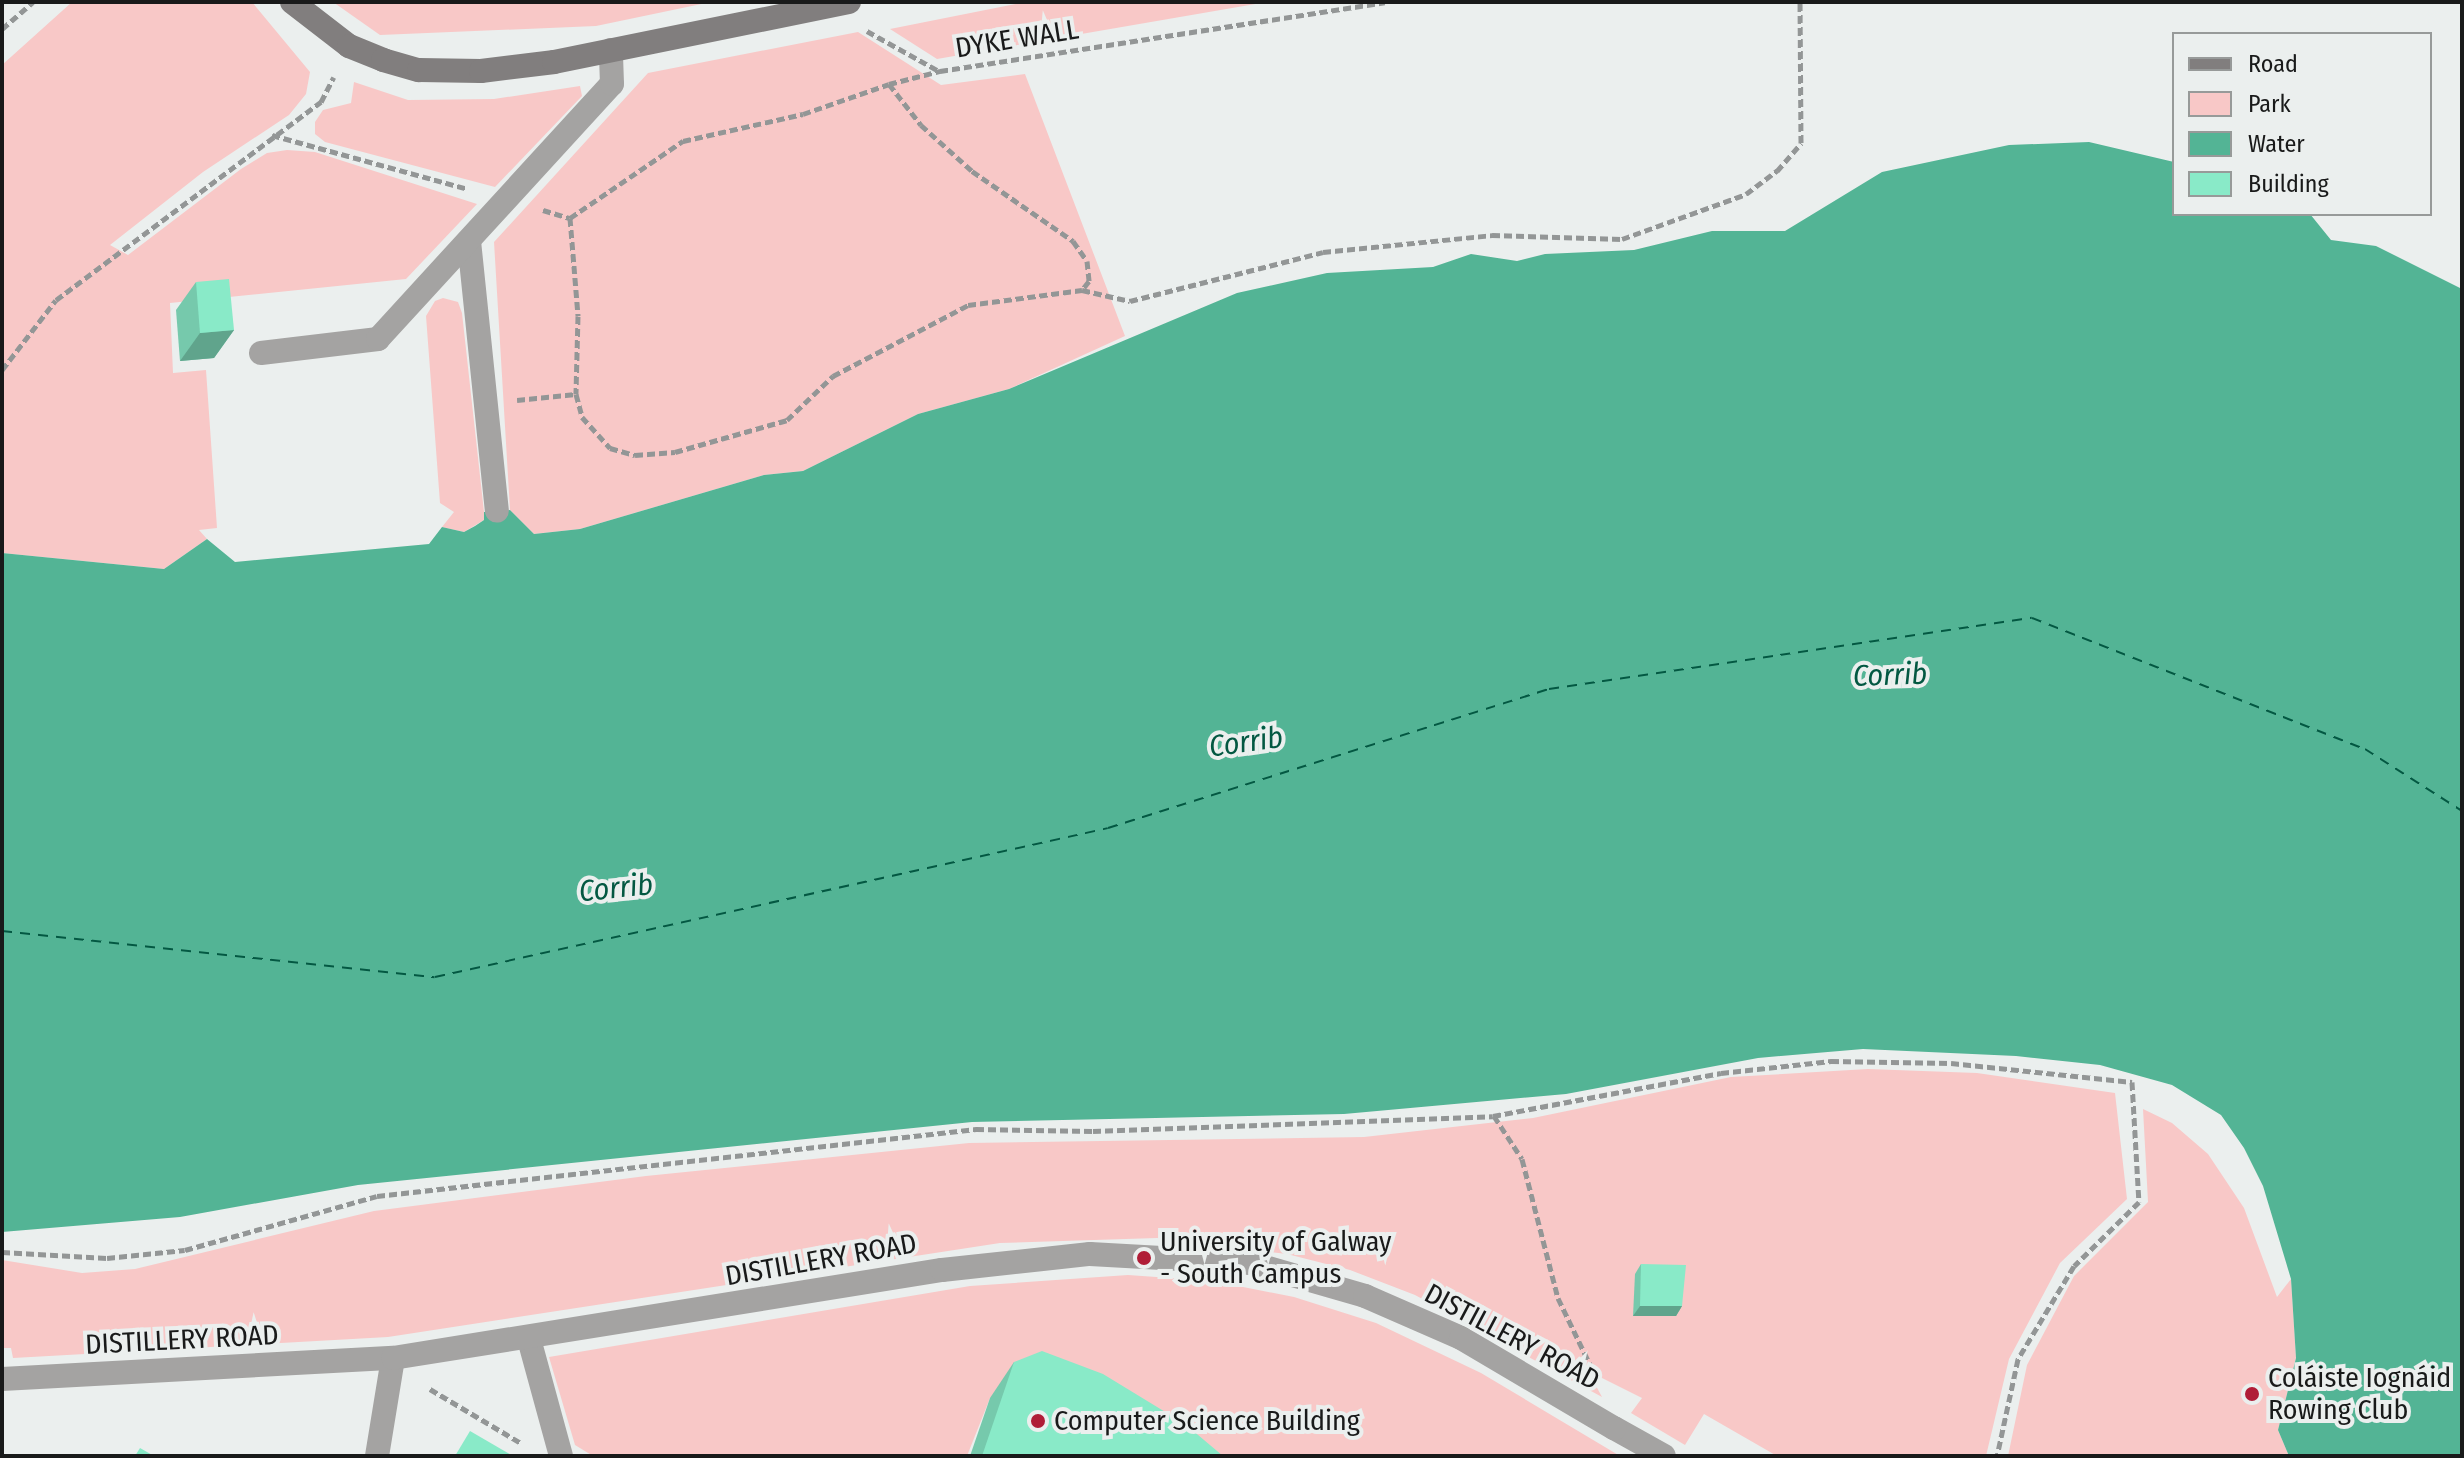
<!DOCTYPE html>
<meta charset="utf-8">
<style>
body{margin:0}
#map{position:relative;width:2464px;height:1458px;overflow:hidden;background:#ebefee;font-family:"Fira Sans Condensed",sans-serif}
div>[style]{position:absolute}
.green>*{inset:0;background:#f8c8c7}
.water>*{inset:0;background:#53b495}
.ferry>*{height:2px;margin-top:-1px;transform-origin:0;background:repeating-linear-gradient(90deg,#035842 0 10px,transparent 0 18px)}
.path>*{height:5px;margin-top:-2.5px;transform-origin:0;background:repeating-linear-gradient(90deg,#939696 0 8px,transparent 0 12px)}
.lane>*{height:24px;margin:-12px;padding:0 12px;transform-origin:12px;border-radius:12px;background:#a4a3a2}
.street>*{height:24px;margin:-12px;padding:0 12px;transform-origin:12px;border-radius:12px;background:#a4a3a2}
.secondary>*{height:24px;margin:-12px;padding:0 12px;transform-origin:12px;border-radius:12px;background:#817e7e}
.wall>*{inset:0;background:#76c9ac}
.shaded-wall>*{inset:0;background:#60a48c}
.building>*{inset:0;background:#89eac8}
.dots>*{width:22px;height:22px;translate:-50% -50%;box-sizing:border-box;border:4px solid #ebefee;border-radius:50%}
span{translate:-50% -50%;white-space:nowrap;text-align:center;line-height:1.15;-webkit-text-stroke:8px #ebefee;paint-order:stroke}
.street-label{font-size:28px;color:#191a1a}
.poi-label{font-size:28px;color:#191a1a}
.left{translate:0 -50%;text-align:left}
.water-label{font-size:30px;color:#035842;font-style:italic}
.frame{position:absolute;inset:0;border:4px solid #191a1a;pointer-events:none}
.legend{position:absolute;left:2172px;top:32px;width:260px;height:184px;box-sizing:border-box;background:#ebefee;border:2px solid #979a99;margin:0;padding:10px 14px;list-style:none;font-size:24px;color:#191a1a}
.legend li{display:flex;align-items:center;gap:16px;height:40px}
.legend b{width:40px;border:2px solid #979a99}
</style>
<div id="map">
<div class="green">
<div style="clip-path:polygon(72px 2px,252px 2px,310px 72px,306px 94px,289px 115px,203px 172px,110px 245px,128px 255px,241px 169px,267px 153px,287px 150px,315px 152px,477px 204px,406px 279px,170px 303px,173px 373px,206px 370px,217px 528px,199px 530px,207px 539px,164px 569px,2px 553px,2px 65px)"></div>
<div style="clip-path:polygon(333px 2px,711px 2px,596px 26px,380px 35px)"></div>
<div style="clip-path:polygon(1026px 2px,1267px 2px,937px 59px,890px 29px)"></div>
<div style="clip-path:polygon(858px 32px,941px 85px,1025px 74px,1125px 336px,1009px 389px,918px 414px,803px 471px,764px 475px,580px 529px,534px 534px,510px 510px,494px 242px,648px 73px)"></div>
<div style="clip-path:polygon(354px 82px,408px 100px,494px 99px,580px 86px,582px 96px,495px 187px,325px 142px,315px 134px,315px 122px,323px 110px,351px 103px)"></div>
<div style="clip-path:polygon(443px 298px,458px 302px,462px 313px,484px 512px,484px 520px,464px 532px,442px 527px,454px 512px,440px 503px,426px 316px,435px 301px)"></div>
<div style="clip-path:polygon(1868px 1069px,1977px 1073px,2115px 1093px,2127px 1199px,2060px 1263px,2009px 1359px,1986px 1456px,1777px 1456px,1704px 1414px,1685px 1445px,1631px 1413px,1642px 1398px,1588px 1371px,1602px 1397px,1415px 1295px,1350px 1270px,1287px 1254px,1157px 1238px,1000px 1243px,388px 1337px,13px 1358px,11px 1348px,2px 1348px,2px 1260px,82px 1273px,135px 1269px,374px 1211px,646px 1176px,969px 1143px,1364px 1137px,1533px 1118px,1731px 1077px)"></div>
<div style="clip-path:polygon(2143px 1109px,2172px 1123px,2208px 1154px,2244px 1208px,2277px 1297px,2291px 1279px,2296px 1358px,2278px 1430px,2289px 1456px,2008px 1456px,2027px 1365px,2074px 1276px,2148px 1202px)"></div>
<div style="clip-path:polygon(1128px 1275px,1213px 1281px,1294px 1297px,1376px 1323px,1481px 1373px,1620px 1456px,1155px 1456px,990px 1398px,967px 1456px,593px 1456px,575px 1445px,549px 1357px,970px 1286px)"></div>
</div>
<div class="water">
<div style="clip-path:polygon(2089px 142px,2174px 162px,2174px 214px,2310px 214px,2331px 240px,2376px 246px,2462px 289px,2462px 1456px,2289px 1456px,2278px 1430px,2296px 1358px,2291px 1279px,2263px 1186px,2244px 1148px,2221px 1115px,2172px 1085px,2100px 1065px,2016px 1056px,1863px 1049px,1758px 1058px,1566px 1094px,1344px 1114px,972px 1122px,358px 1185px,180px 1217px,2px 1232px,2px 553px,164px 569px,207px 539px,235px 562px,429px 544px,442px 527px,464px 532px,475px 526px,484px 520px,484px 512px,510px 510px,534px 534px,580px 529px,764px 475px,803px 471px,918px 414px,1009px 389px,1237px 293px,1327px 273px,1433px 267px,1471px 254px,1517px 261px,1545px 254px,1634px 250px,1712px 231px,1785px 231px,1882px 172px,2009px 145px)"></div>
</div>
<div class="ferry">
<div style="left:2px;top:931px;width:435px;rotate:6.1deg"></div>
<div style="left:435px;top:977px;width:689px;rotate:-12.48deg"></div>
<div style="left:1108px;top:828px;width:462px;rotate:-17.5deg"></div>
<div style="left:1549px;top:689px;width:488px;rotate:-8.4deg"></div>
<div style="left:2032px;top:618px;width:358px;rotate:21.5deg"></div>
<div style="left:2365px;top:749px;width:115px;rotate:32.6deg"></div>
</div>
<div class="path">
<div style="left:2px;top:29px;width:41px;rotate:-41.1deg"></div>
<div style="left:867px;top:31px;width:82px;rotate:29.1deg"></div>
<div style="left:889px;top:84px;width:52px;rotate:52deg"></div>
<div style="left:921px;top:125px;width:69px;rotate:42deg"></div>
<div style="left:972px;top:171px;width:123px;rotate:34.7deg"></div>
<div style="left:1073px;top:241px;width:24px;rotate:55deg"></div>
<div style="left:1087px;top:261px;width:20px;rotate:84deg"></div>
<div style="left:1089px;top:281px;width:11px;rotate:128deg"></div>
<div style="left:272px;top:135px;width:203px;rotate:15.4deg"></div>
<div style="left:543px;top:210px;width:28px;rotate:17deg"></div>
<div style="left:570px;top:218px;width:137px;rotate:-34.3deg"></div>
<div style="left:683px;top:141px;width:123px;rotate:-12.7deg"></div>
<div style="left:803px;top:114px;width:91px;rotate:-19.2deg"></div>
<div style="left:889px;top:84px;width:53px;rotate:-14.3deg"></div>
<div style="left:940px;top:71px;width:450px;rotate:-8.8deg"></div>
<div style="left:570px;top:218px;width:98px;rotate:85.3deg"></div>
<div style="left:578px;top:316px;width:78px;rotate:91.5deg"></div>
<div style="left:576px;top:394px;width:24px;rotate:75deg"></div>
<div style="left:582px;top:417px;width:42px;rotate:47.9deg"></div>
<div style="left:610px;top:448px;width:26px;rotate:16deg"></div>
<div style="left:635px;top:455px;width:40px;rotate:-4.3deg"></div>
<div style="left:675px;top:452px;width:116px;rotate:-15.9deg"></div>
<div style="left:787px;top:420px;width:64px;rotate:-43.7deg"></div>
<div style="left:833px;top:376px;width:153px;rotate:-27.7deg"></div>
<div style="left:968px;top:305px;width:115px;rotate:-7.5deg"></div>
<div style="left:1082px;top:290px;width:49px;rotate:12.9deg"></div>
<div style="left:1130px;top:301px;width:199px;rotate:-14.2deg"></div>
<div style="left:1323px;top:252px;width:170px;rotate:-5.7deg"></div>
<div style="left:1492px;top:235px;width:130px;rotate:1.8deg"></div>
<div style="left:1622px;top:239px;width:132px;rotate:-19.9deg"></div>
<div style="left:1746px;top:194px;width:39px;rotate:-37deg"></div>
<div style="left:1777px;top:171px;width:37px;rotate:-49deg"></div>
<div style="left:1801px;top:143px;width:141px;rotate:-90.4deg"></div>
<div style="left:2px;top:370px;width:88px;rotate:-52.4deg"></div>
<div style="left:56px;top:300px;width:331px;rotate:-36.8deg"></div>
<div style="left:321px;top:102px;width:28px;rotate:-63deg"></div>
<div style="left:517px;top:400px;width:59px;rotate:-5.8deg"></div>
<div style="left:1494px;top:1116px;width:51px;rotate:56.9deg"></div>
<div style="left:1522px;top:1159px;width:144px;rotate:75.5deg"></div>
<div style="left:1558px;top:1298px;width:88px;rotate:64.3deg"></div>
<div style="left:2px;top:1252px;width:105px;rotate:3.3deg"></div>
<div style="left:107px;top:1258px;width:78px;rotate:-5.9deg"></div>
<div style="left:185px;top:1250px;width:199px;rotate:-15.7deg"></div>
<div style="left:377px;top:1196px;width:603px;rotate:-6.38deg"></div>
<div style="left:976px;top:1129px;width:117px;rotate:1deg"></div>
<div style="left:1093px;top:1131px;width:400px;rotate:-2.1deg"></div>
<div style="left:1493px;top:1116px;width:232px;rotate:-10.7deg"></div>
<div style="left:1721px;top:1073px;width:111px;rotate:-6.2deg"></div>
<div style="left:1831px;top:1061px;width:120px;rotate:1deg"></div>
<div style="left:1951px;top:1063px;width:182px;rotate:6deg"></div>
<div style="left:2132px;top:1082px;width:120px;rotate:86.7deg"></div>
<div style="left:2139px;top:1202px;width:91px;rotate:135.4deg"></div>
<div style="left:2074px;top:1266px;width:109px;rotate:121.1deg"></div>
<div style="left:2018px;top:1359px;width:99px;rotate:102.2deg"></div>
<div style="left:430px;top:1389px;width:106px;rotate:30.7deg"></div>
</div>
<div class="lane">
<div style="left:469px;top:241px;width:271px;rotate:84.1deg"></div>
<div style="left:261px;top:353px;width:118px;rotate:-6.8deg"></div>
<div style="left:378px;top:339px;width:346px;rotate:-47.5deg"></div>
<div style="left:612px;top:84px;width:34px;rotate:-92deg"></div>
<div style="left:529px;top:1339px;width:121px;rotate:74.7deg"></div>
<div style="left:1614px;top:1428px;width:57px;rotate:29.2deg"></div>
<div style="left:377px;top:1456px;width:99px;rotate:-80.7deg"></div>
</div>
<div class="street">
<div style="left:2px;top:1379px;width:392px;rotate:-3.1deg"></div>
<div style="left:393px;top:1358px;width:556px;rotate:-9.11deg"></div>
<div style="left:942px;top:1270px;width:149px;rotate:-6.2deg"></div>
<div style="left:1090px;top:1254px;width:161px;rotate:3.2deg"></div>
<div style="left:1251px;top:1263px;width:119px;rotate:16.1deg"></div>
<div style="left:1365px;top:1296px;width:105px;rotate:23.6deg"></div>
<div style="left:1461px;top:1338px;width:178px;rotate:30.5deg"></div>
</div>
<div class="secondary">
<div style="left:292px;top:2px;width:72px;rotate:37.7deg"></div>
<div style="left:349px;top:46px;width:37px;rotate:22deg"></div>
<div style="left:383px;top:60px;width:37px;rotate:16deg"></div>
<div style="left:419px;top:70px;width:62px;rotate:0.9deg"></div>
<div style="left:481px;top:71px;width:74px;rotate:-7deg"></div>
<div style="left:554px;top:62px;width:301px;rotate:-11.5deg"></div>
</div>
<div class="wall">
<div style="clip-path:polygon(196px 282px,234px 330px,214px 358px,180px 361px,176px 310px)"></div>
<div style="clip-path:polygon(1641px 1264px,1682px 1306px,1676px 1316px,1633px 1316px,1635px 1274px)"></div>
<div style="clip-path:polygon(1014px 1362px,1223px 1456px,970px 1456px,990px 1398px)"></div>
</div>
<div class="shaded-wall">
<div style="clip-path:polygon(234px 330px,214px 358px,180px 361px,200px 333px)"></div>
<div style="clip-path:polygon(1640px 1306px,1682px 1306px,1676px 1316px,1633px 1316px)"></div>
</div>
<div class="building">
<div style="clip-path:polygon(229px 279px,234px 330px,200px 333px,196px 282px)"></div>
<div style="clip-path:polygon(1641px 1264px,1686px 1265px,1682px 1306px,1640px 1306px)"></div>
<div style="clip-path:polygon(1042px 1351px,1103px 1374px,1185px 1424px,1223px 1456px,982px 1456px,1014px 1362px)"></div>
<div style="clip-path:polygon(470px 1431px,513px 1456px,455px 1456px)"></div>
<div style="clip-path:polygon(140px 1448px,154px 1456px,135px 1456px)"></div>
</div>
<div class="dots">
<div style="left:1144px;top:1258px;background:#b01d37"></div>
<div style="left:2252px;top:1394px;background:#b01d37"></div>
<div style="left:1038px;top:1421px;background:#b01d37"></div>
</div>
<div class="street-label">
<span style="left:1017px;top:39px;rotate:-9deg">DYKE WALL</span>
<span style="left:821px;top:1260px;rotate:-10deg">DISTILLERY ROAD</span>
<span style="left:1512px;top:1337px;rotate:28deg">DISTILLERY ROAD</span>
<span style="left:182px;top:1340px;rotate:-3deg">DISTILLERY ROAD</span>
</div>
<div class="poi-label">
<span class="left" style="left:1160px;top:1258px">University of Galway<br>- South Campus</span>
<span class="left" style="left:2268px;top:1394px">Coláiste Iognáid<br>Rowing Club</span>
<span class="left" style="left:1054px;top:1421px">Computer Science Building</span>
</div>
<div class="water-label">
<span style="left:1890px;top:675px;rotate:-2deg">Corrib</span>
<span style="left:1246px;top:742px;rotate:-8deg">Corrib</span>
<span style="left:616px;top:888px;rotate:-6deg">Corrib</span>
</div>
<div class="frame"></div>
<ul class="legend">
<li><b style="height:10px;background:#817e7e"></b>Road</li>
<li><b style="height:22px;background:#f8c8c7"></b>Park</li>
<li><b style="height:22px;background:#53b495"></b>Water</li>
<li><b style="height:22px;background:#89eac8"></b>Building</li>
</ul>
</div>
